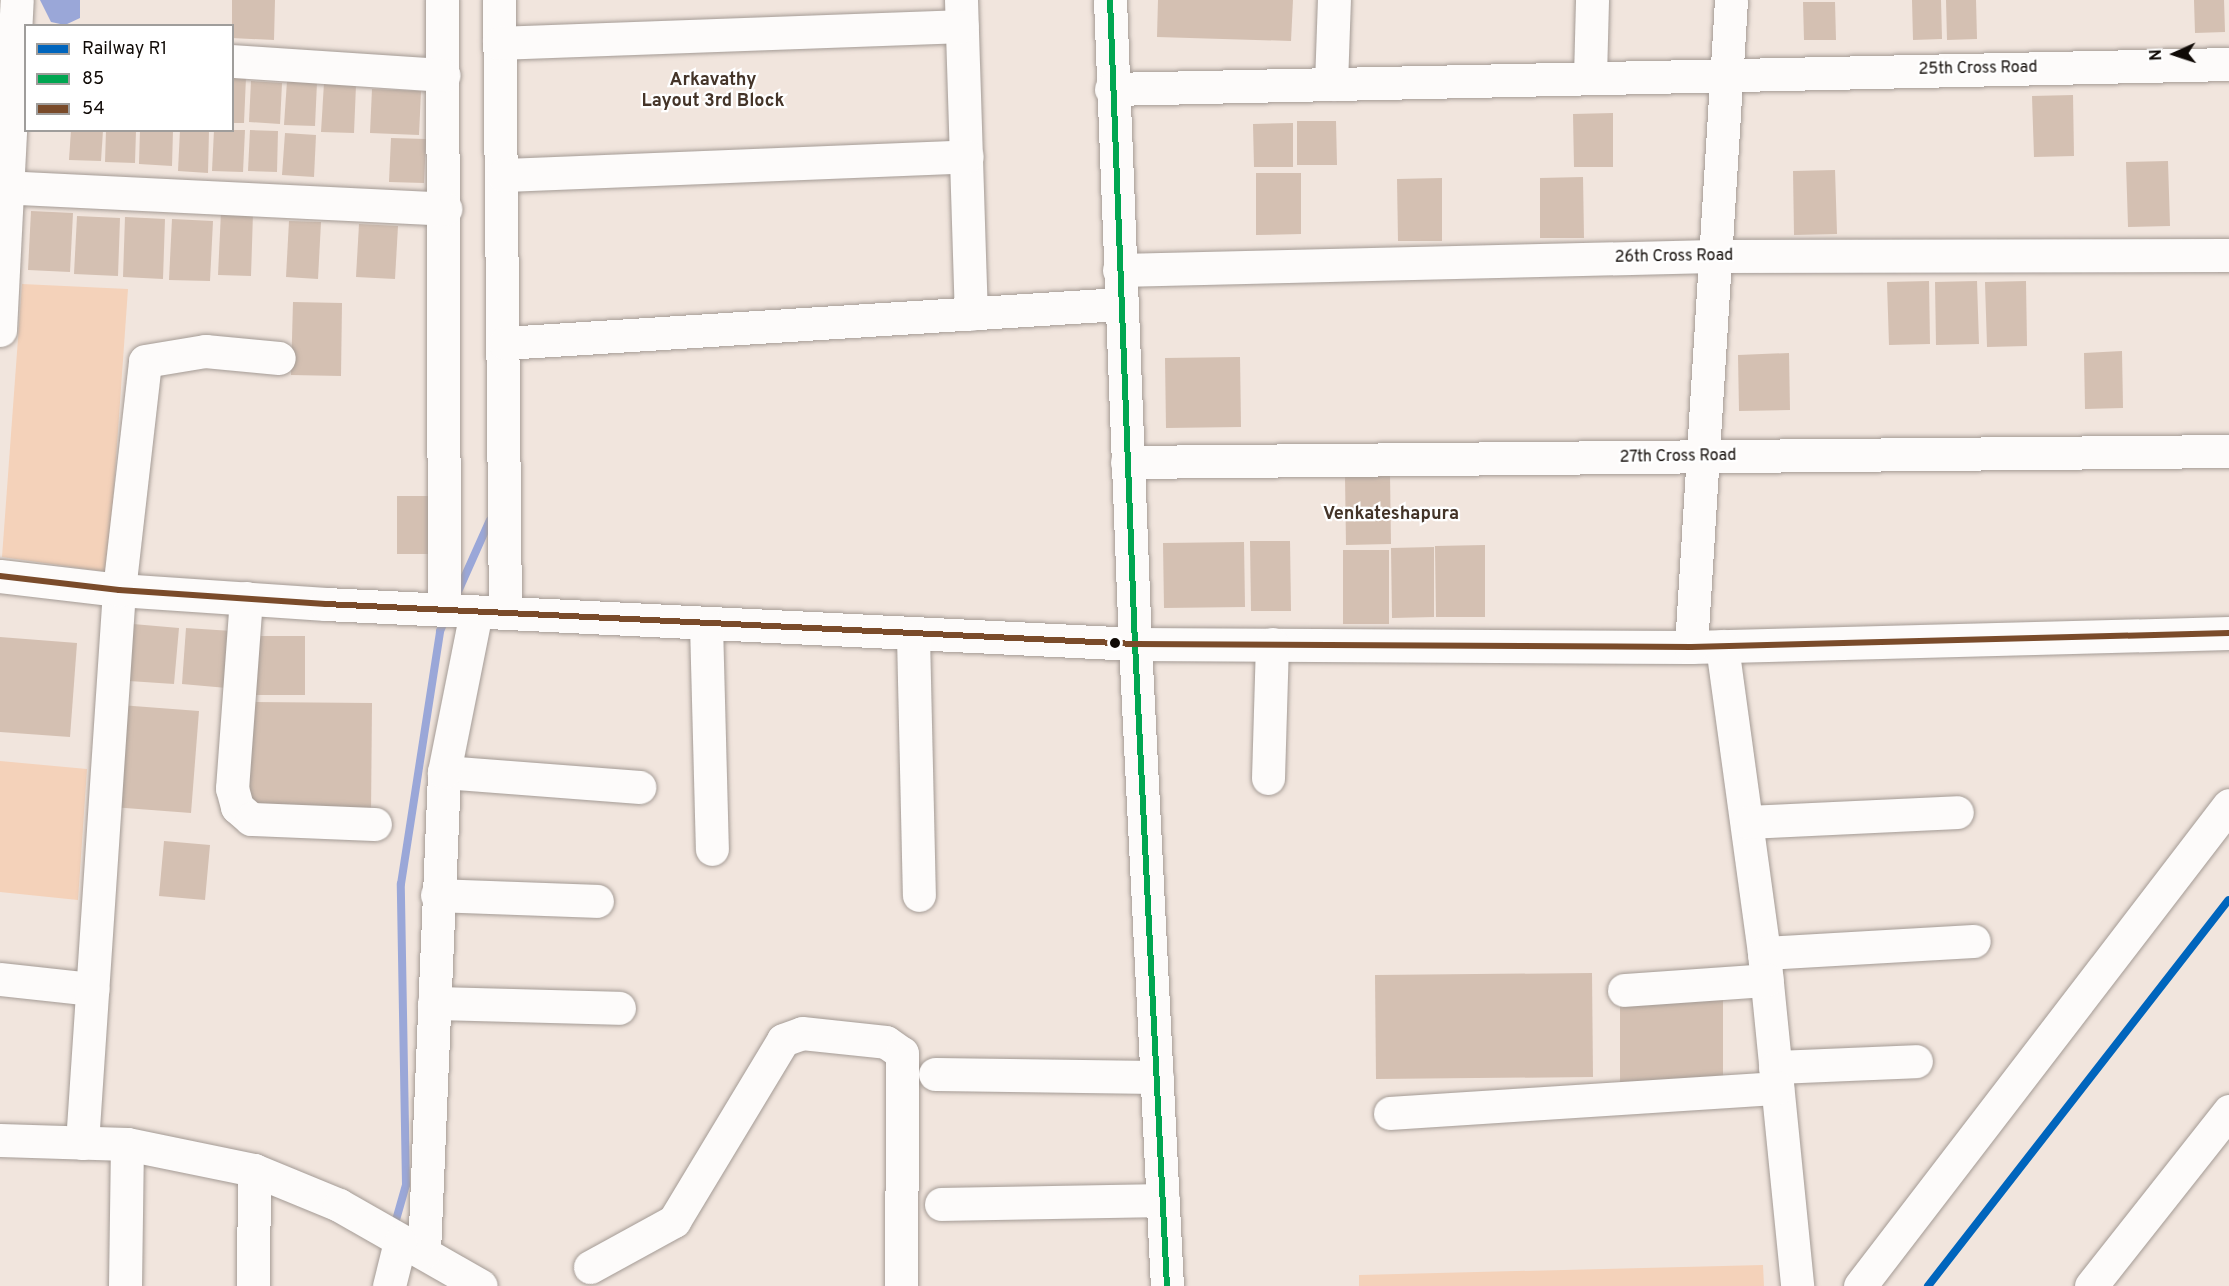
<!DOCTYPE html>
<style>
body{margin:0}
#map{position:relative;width:2229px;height:1286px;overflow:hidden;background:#f1e5dd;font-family:Overpass,sans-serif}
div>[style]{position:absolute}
.green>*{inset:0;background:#f4d2ba}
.water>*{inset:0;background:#9aa7d8}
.stream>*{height:8px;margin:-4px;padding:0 4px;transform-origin:4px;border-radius:4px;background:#9aa7d8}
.building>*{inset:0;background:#d4c0b2}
.roads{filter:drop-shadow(0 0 2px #a49b95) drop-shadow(0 0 2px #a49b95)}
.minor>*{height:33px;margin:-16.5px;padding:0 16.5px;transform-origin:16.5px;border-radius:16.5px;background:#fdfbfa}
.rail>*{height:7px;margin-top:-3.5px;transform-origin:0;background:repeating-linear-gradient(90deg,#fff 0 14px,#cecbc9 0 28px);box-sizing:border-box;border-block:2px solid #cecbc9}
.bus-1>*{height:6px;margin:-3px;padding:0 3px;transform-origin:3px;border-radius:3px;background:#00a651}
.bus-2>*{height:6px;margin:-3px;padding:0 3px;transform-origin:3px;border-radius:3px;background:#7a4b2a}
.rail-1>*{height:8px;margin:-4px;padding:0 4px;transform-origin:4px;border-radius:4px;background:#0065bd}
.dots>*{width:16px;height:16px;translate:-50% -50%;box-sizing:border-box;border:3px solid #fff;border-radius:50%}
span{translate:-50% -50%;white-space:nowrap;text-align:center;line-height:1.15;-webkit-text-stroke:4.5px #fff;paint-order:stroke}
.street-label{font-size:16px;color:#100a06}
.neighbourhood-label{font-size:18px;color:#443428;font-weight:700}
.legend{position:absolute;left:24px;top:24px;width:210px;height:108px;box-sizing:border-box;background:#fff;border:2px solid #9f9d9b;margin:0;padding:8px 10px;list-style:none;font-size:18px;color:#100a06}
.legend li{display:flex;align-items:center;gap:12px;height:30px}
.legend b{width:30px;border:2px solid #9f9d9b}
.north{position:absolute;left:2145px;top:24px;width:60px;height:60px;-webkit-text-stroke:4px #fff;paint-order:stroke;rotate:267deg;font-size:16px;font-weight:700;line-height:24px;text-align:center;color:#100a06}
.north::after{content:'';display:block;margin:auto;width:21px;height:27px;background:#100a06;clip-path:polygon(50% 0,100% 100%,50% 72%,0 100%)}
</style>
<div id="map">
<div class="green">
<div style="clip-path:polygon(22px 284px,128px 289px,108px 572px,2px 557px)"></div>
<div style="clip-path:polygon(0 761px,87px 769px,78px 900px,0 892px)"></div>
<div style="clip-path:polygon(1763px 1265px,1764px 1286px,1359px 1286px,1359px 1275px)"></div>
</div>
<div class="water">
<div style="clip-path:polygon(40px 0,80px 0,80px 18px,65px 25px,51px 22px)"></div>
</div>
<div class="stream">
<div style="left:456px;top:596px;width:83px;rotate:-65.9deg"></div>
<div style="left:394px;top:1227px;width:44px;rotate:-74.1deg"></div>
<div style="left:406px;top:1185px;width:301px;rotate:-91deg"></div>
<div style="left:401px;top:884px;width:256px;rotate:-81.2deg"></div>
<div style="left:440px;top:631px;width:14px;rotate:-65deg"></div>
</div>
<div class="building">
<div style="clip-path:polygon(232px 0,275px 0,274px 40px,232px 38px)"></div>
<div style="clip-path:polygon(1158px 0,1293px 0,1291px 41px,1157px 37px)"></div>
<div style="clip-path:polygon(1912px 0,1941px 0,1942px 39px,1913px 40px)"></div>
<div style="clip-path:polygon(1946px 0,1976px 0,1977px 39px,1947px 40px)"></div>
<div style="clip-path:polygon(2194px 0,2224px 0,2225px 32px,2195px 33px)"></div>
<div style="clip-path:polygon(1803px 2px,1835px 2px,1836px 40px,1804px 40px)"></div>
<div style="clip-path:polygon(232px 77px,246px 77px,244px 123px,232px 123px)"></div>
<div style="clip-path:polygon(251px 81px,282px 83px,280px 124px,249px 122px)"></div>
<div style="clip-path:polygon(287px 81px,317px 82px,315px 126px,284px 125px)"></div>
<div style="clip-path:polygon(324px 83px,356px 85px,354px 133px,321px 132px)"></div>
<div style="clip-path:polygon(372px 89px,421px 91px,419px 135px,370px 133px)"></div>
<div style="clip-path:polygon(2073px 95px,2074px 156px,2034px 157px,2032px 96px)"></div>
<div style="clip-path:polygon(1613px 113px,1613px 167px,1574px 167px,1573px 114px)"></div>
<div style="clip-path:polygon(1297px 121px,1336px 121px,1337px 165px,1297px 165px)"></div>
<div style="clip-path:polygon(1293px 123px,1293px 167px,1254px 167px,1253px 124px)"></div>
<div style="clip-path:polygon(71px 130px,103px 130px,101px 161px,69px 160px)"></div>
<div style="clip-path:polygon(106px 130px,136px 130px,135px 163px,105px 162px)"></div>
<div style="clip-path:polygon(140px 130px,173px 130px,172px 166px,139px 164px)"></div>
<div style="clip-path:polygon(180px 130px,209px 130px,208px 173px,178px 171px)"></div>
<div style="clip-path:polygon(214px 130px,245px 130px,243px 172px,212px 171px)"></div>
<div style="clip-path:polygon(250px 130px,278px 131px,277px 172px,248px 171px)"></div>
<div style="clip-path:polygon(285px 133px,316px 135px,314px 177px,282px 175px)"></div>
<div style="clip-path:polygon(391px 138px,426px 139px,424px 183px,389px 182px)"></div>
<div style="clip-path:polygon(2168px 161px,2170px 226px,2128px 227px,2126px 162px)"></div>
<div style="clip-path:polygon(1835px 170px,1837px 234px,1794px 235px,1793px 171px)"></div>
<div style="clip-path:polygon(1256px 173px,1301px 173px,1301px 234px,1256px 235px)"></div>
<div style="clip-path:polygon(1583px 177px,1584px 238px,1540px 238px,1540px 178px)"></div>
<div style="clip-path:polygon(1442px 178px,1442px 241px,1398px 241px,1397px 179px)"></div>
<div style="clip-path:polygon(31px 211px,73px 213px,70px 272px,28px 270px)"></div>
<div style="clip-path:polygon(221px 212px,253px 213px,251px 276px,218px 275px)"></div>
<div style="clip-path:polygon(77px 216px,120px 218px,118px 276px,74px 274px)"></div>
<div style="clip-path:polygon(125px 217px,165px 219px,163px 279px,123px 277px)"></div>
<div style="clip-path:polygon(172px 219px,213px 221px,210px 281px,169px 280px)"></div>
<div style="clip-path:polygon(289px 221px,321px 222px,318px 279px,286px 277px)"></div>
<div style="clip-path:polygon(359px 224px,398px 226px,395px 279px,356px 277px)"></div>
<div style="clip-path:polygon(1929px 281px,1930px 344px,1889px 345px,1887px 282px)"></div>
<div style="clip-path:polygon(1977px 281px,1979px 344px,1936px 345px,1935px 282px)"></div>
<div style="clip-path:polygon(2026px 281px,2027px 346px,1987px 347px,1985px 282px)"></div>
<div style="clip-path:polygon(293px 302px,342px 303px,341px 376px,291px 375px)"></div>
<div style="clip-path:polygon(2122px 351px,2123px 408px,2085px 409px,2084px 353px)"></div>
<div style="clip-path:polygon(1789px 353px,1790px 410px,1739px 411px,1738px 355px)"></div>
<div style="clip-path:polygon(1240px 357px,1241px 427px,1166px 428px,1165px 358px)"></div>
<div style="clip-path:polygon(1390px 475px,1391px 544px,1346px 545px,1345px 476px)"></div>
<div style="clip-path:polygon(397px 496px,431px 496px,431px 554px,397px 554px)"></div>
<div style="clip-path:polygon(1250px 541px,1290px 541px,1291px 611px,1251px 611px)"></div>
<div style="clip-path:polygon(1244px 542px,1245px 607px,1164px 608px,1163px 543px)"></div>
<div style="clip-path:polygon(1485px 545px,1485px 617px,1436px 617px,1435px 546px)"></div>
<div style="clip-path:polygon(1434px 547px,1434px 617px,1392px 618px,1391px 548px)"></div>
<div style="clip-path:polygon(1343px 550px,1389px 550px,1389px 624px,1343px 624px)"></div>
<div style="clip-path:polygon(133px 624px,179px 628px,174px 684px,129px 681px)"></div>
<div style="clip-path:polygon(186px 628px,232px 631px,227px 688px,182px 684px)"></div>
<div style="clip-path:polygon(251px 636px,305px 636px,305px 695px,251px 695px)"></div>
<div style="clip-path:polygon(0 637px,77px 643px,70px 737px,0 732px)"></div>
<div style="clip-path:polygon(250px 702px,372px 703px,371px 814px,250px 814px)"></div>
<div style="clip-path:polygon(120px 705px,199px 711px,191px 813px,112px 807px)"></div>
<div style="clip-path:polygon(164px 841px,210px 845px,205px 900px,159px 896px)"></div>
<div style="clip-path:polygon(1592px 973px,1593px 1077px,1376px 1079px,1375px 975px)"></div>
<div style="clip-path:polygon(1723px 994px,1723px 1082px,1620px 1082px,1620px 995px)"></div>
</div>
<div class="roads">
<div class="minor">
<div style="left:442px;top:0;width:610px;rotate:89.81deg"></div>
<div style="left:499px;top:0;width:613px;rotate:89.44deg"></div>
<div style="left:961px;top:0;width:314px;rotate:88.2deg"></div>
<div style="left:1110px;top:0;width:644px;rotate:87.78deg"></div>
<div style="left:1135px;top:644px;width:643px;rotate:87.15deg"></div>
<div style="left:499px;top:43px;width:463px;rotate:-2.1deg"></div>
<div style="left:232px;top:61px;width:212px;rotate:3.8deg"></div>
<div style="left:1590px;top:77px;width:77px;rotate:-88.5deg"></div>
<div style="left:1331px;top:84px;width:84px;rotate:-88deg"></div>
<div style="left:1111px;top:89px;width:1118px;rotate:-1.28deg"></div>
<div style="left:503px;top:175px;width:464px;rotate:-2.3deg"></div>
<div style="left:0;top:187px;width:446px;rotate:2.8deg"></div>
<div style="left:1119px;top:270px;width:594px;rotate:-1.35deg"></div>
<div style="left:1713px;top:256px;width:516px;rotate:-0.11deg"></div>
<div style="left:0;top:330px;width:330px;rotate:-87.1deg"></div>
<div style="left:505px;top:343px;width:616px;rotate:-3.63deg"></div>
<div style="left:1127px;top:462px;width:1102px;rotate:-0.57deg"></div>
<div style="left:0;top:576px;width:120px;rotate:6.7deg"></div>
<div style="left:119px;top:590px;width:207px;rotate:3.9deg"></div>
<div style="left:326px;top:604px;width:810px;rotate:2.83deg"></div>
<div style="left:1135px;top:644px;width:556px;rotate:0.31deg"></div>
<div style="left:1691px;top:647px;width:538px;rotate:-1.49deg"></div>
<div style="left:246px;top:598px;width:191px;rotate:94.2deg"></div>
<div style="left:232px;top:788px;width:20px;rotate:75deg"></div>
<div style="left:237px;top:807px;width:18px;rotate:41deg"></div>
<div style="left:251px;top:819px;width:124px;rotate:2.3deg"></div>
<div style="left:706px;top:624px;width:225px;rotate:88.5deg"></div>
<div style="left:913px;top:636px;width:259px;rotate:88.7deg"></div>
<div style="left:1722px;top:646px;width:310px;rotate:82.2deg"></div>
<div style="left:1764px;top:953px;width:335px;rotate:84.3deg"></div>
<div style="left:1691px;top:647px;width:648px;rotate:-86.46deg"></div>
<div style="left:444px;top:772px;width:196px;rotate:4.4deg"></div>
<div style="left:1268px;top:778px;width:134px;rotate:-88.3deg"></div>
<div style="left:1748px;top:822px;width:209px;rotate:-2.7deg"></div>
<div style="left:437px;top:895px;width:160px;rotate:2.1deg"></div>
<div style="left:1764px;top:953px;width:210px;rotate:-3.3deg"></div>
<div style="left:0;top:979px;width:93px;rotate:6.2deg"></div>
<div style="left:1624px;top:990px;width:143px;rotate:-4deg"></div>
<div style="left:434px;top:1003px;width:185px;rotate:1.5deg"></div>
<div style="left:1775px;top:1067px;width:141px;rotate:-2.4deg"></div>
<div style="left:935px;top:1074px;width:222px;rotate:0.8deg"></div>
<div style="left:1390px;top:1113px;width:388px;rotate:-3.7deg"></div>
<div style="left:0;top:1140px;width:127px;rotate:1.8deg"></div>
<div style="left:127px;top:1144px;width:130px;rotate:11.6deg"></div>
<div style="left:254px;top:1170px;width:92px;rotate:22.4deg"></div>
<div style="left:339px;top:1205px;width:163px;rotate:29.7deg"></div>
<div style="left:82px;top:1143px;width:554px;rotate:-86.17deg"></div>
<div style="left:119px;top:590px;width:230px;rotate:-83.5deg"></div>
<div style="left:145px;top:361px;width:61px;rotate:-9.5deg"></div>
<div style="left:205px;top:351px;width:74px;rotate:5.4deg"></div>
<div style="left:941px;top:1204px;width:222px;rotate:-1deg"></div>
<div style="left:424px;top:1252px;width:480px;rotate:-87.6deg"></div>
<div style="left:444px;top:772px;width:163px;rotate:-78.7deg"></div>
<div style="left:590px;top:1267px;width:96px;rotate:-28.7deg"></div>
<div style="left:674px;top:1221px;width:211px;rotate:-58.9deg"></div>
<div style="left:783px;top:1040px;width:20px;rotate:-20deg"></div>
<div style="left:802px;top:1033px;width:84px;rotate:6.1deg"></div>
<div style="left:886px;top:1042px;width:19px;rotate:35deg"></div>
<div style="left:902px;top:1053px;width:233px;rotate:90.2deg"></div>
<div style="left:125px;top:1286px;width:142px;rotate:-89.2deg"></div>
<div style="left:253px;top:1286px;width:116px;rotate:-89.5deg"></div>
<div style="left:389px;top:1286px;width:45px;rotate:-76deg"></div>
<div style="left:1860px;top:1286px;width:606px;rotate:-52.51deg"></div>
<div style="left:2091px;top:1286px;width:223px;rotate:-51.7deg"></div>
</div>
</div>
<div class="rail">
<div style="left:1928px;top:1286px;width:489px;rotate:-52.1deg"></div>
</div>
<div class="bus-1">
<div style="left:1110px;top:0;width:644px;rotate:87.78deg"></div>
<div style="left:1135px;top:644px;width:643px;rotate:87.15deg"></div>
</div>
<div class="bus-2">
<div style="left:0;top:576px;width:120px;rotate:6.7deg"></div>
<div style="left:119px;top:590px;width:207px;rotate:3.9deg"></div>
<div style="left:326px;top:604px;width:810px;rotate:2.83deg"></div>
<div style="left:1135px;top:644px;width:556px;rotate:0.31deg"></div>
<div style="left:1691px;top:647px;width:538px;rotate:-1.49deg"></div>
</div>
<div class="rail-1">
<div style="left:1928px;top:1286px;width:489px;rotate:-52.1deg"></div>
</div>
<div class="dots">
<div style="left:1115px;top:643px;background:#100a06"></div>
</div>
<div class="street-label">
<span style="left:1978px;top:69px;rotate:-1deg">25th Cross Road</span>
<span style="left:1674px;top:257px;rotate:-1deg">26th Cross Road</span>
<span style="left:1678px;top:457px;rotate:-1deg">27th Cross Road</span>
</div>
<div class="neighbourhood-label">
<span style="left:713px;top:92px">Arkavathy<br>Layout 3rd Block</span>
<span style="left:1391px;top:515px">Venkateshapura</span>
</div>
<ul class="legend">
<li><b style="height:8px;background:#0065bd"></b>Railway R1</li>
<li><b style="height:8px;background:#00a651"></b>85</li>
<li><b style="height:8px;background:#7a4b2a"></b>54</li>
</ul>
<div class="north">N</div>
</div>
